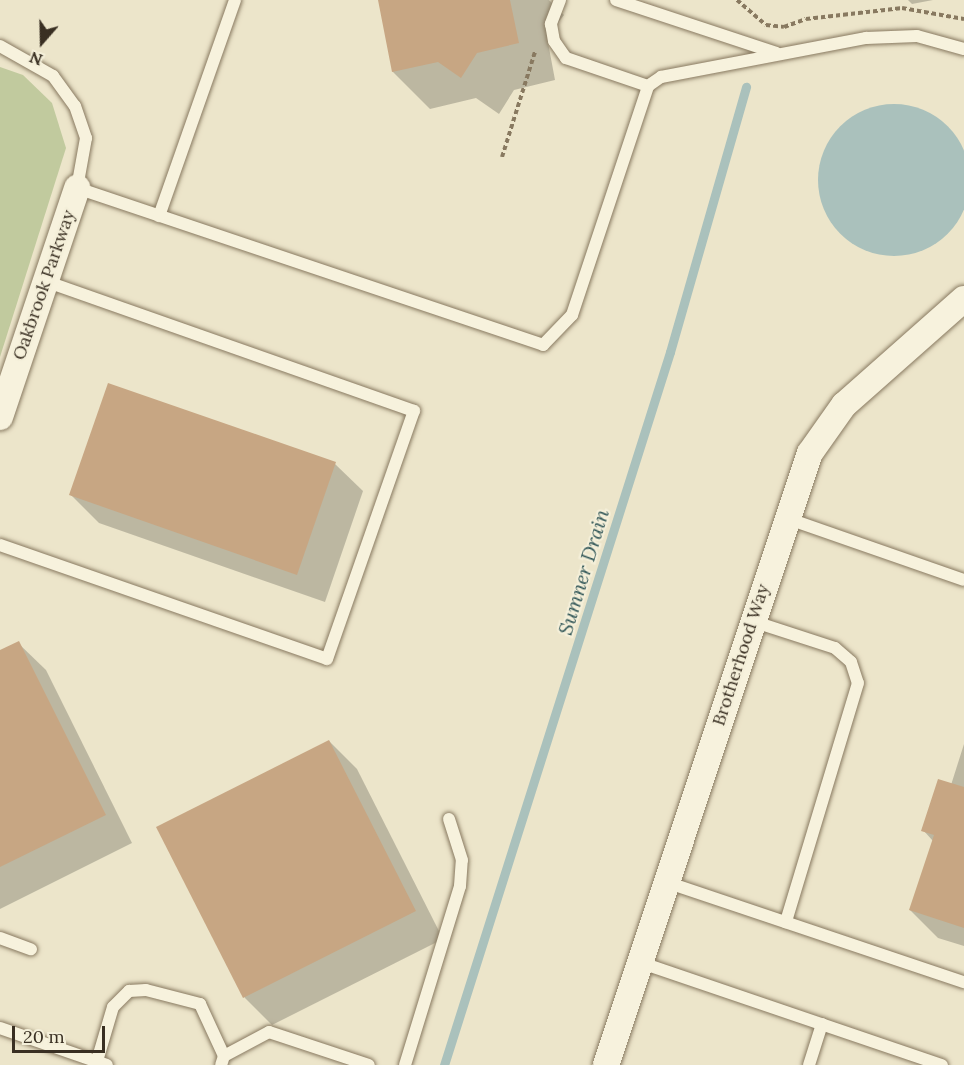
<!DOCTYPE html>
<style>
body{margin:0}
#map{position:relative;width:964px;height:1065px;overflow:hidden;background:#ece5ca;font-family:Lora,serif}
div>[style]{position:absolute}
.green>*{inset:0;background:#c1ca9e}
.water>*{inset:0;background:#aac1bc}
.round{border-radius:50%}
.shadow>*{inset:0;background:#0003}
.stream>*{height:9px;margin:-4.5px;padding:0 4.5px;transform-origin:4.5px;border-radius:4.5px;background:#aac1bc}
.building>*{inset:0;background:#c7a683}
.path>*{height:4px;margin-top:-2px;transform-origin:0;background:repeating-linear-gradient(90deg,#887960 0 4.5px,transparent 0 7.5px)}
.roads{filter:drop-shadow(0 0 2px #887960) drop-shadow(0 0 2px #887960)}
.service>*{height:12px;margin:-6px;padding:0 6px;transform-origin:6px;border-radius:6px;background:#f7f2dd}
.minor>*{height:26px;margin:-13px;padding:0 13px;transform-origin:13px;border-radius:13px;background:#f7f2dd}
span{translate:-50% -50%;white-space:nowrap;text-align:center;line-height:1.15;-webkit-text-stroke:4.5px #f4efd9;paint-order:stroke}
.street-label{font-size:18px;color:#392f22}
.water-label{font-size:20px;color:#325758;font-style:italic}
.north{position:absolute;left:12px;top:12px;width:60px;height:60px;-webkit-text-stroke:4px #f4efd9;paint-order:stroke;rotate:200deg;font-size:16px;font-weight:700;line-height:24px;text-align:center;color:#392f22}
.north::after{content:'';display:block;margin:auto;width:21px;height:27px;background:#392f22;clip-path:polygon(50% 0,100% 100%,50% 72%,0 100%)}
.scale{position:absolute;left:12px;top:1026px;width:93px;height:27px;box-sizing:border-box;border:3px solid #392f22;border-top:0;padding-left:8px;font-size:18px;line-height:21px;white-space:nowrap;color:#392f22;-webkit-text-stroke:4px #f4efd9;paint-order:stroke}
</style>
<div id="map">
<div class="green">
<div style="clip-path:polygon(0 67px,23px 75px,52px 103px,66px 148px,0 357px)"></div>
</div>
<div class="water">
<div class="round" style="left:818px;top:104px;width:152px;height:152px"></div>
</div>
<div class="shadow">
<div style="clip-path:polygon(379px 0,549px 0,564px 15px,547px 37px,555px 80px,514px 90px,499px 114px,476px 98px,430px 109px,393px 72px)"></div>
<div style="clip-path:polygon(908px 0,933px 0,912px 4px)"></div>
<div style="clip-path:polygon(335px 464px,363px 491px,325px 602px,99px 523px,71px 495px)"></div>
<div style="clip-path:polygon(18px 643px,46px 670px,132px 843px,0 909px,0 652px)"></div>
<div style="clip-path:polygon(329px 741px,357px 769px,443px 939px,272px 1025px,245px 998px,158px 828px)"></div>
<div style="clip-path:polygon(964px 744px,964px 946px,938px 938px,910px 910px,933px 841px,923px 830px,951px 785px)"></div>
</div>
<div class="stream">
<div style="left:444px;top:1065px;width:748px;rotate:-72.41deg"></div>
<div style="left:670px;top:352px;width:276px;rotate:-74deg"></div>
</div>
<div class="building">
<div style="clip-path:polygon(378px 0,510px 0,519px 43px,477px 53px,461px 78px,438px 62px,392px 72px)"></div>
<div style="clip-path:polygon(108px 383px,336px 462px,297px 575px,69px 495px)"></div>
<div style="clip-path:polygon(19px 641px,106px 815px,0 867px,0 650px)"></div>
<div style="clip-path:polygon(329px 740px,416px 911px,243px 998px,156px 827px)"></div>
<div style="clip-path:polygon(938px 779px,964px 787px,964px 928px,909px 910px,934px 835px,921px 831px)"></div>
</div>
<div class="path">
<div style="left:737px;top:0;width:38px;rotate:41deg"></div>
<div style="left:766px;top:25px;width:18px;rotate:6deg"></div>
<div style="left:784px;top:27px;width:23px;rotate:-20deg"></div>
<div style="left:806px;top:19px;width:97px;rotate:-6.5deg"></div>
<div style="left:902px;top:8px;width:63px;rotate:10.1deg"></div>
<div style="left:502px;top:157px;width:110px;rotate:-72.6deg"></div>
</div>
<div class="roads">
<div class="service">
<div style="left:560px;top:0;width:26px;rotate:111deg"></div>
<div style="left:551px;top:24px;width:17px;rotate:80deg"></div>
<div style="left:554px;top:41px;width:21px;rotate:55deg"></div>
<div style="left:566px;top:58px;width:87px;rotate:18.9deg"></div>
<div style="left:616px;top:0;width:169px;rotate:18.3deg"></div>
<div style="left:0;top:46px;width:61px;rotate:29.5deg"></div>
<div style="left:53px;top:76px;width:37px;rotate:54deg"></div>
<div style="left:75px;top:106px;width:34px;rotate:71deg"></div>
<div style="left:86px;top:138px;width:51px;rotate:100.2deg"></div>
<div style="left:77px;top:188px;width:492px;rotate:18.6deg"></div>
<div style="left:543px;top:345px;width:42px;rotate:-46deg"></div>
<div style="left:572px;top:315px;width:241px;rotate:-71.6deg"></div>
<div style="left:648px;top:86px;width:16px;rotate:-35deg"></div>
<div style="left:661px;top:77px;width:209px;rotate:-10.8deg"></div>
<div style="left:866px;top:38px;width:51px;rotate:-2.2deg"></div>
<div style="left:917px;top:36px;width:49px;rotate:15.5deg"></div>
<div style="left:159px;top:216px;width:229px;rotate:-70.6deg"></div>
<div style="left:786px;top:518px;width:188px;rotate:19.2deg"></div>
<div style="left:0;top:545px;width:346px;rotate:19.2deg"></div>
<div style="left:327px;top:659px;width:263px;rotate:-70.7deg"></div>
<div style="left:414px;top:411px;width:391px;rotate:-160.6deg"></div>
<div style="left:752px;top:621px;width:87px;rotate:18deg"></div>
<div style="left:835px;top:648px;width:21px;rotate:41deg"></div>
<div style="left:851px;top:662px;width:22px;rotate:72deg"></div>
<div style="left:858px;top:683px;width:250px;rotate:106.8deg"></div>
<div style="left:666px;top:882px;width:314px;rotate:18.6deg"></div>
<div style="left:0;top:938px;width:33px;rotate:20deg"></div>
<div style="left:639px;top:962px;width:320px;rotate:18.8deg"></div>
<div style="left:0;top:1028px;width:113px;rotate:19.1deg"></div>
<div style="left:224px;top:1056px;width:51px;rotate:-28.1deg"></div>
<div style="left:269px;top:1032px;width:105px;rotate:18.3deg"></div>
<div style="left:97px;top:1061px;width:56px;rotate:-73.5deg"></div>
<div style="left:113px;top:1007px;width:23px;rotate:-45deg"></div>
<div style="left:129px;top:991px;width:17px;rotate:-3deg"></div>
<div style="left:146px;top:990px;width:56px;rotate:14.5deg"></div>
<div style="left:200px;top:1004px;width:57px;rotate:65.2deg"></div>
<div style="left:224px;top:1056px;width:9px;rotate:108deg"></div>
<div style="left:405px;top:1065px;width:187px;rotate:-72.9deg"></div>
<div style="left:460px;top:886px;width:26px;rotate:-86deg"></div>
<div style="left:462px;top:860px;width:43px;rotate:-107.6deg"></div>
<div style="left:809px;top:1065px;width:43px;rotate:-72.4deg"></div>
</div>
<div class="minor">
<div style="left:0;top:417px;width:242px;rotate:-71.4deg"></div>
<div style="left:606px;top:1065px;width:645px;rotate:-71.57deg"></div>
<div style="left:810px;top:453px;width:59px;rotate:-54.7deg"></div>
<div style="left:844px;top:405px;width:160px;rotate:-41.5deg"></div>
</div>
</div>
<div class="street-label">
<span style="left:44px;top:285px;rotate:-71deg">Oakbrook Parkway</span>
<span style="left:741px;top:655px;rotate:-72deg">Brotherhood Way</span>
</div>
<div class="water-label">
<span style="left:583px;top:572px;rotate:-73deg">Sumner Drain</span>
</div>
<div class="north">N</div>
<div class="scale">20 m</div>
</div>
